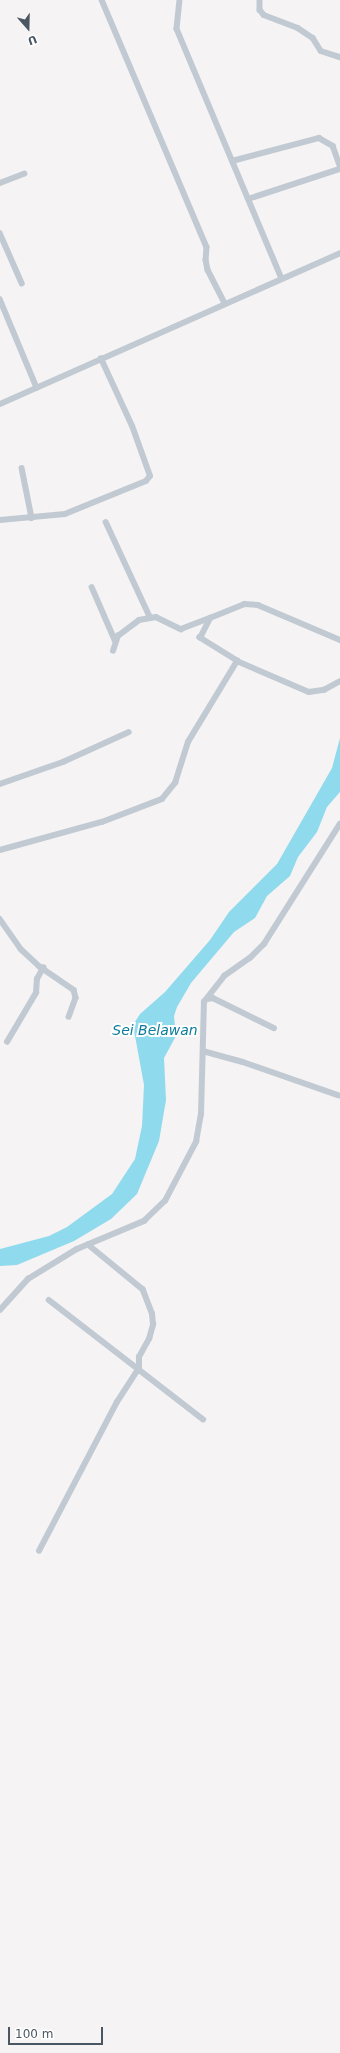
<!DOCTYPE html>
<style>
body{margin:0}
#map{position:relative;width:340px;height:2053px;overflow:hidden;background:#f5f3f3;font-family:"DejaVu Sans",sans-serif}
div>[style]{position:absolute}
.water>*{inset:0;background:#90daee}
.street>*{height:5.5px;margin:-2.75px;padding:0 2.75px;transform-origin:2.75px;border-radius:2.75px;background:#c1cad2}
span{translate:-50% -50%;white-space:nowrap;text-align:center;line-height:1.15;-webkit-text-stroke:4px #fff;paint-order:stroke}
.water-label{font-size:14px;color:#0c7c9b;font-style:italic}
.north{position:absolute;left:8px;top:8px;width:40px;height:40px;-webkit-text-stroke:3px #fff;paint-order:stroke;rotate:160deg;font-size:11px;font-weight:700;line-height:16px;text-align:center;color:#4a5661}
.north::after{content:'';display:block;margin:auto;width:14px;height:18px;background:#4a5661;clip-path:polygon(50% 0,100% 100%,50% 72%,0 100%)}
.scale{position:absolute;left:8px;top:2027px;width:95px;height:18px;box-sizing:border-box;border:2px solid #4a5661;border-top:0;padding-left:5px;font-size:12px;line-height:14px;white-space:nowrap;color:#4a5661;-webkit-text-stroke:3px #fff;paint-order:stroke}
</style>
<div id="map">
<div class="water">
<div style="clip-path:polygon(340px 738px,340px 792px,327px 807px,317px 832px,298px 857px,290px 876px,267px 896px,255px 918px,234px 932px,191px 983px,177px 1007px,174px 1016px,176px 1036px,164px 1058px,166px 1100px,159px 1141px,137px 1194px,111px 1219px,74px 1241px,17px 1265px,0 1266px,0 1249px,49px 1236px,67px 1227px,112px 1194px,135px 1159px,142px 1126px,144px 1085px,133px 1025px,140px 1014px,165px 992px,210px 940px,229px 912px,277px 864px,332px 768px)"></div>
</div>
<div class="street">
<div style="left:102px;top:0;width:268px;rotate:67deg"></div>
<div style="left:207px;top:247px;width:13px;rotate:94deg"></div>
<div style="left:206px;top:260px;width:10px;rotate:79deg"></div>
<div style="left:208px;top:270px;width:38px;rotate:63deg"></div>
<div style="left:180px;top:0;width:29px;rotate:96deg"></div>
<div style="left:177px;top:29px;width:269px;rotate:67.2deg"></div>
<div style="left:260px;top:0;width:10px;rotate:90deg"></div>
<div style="left:260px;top:10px;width:6px;rotate:51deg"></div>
<div style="left:264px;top:15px;width:36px;rotate:21deg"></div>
<div style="left:298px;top:28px;width:18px;rotate:34deg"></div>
<div style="left:313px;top:38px;width:15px;rotate:58deg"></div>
<div style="left:321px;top:51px;width:20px;rotate:18deg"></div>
<div style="left:232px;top:161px;width:90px;rotate:-14.8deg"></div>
<div style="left:319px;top:138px;width:16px;rotate:30deg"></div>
<div style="left:333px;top:146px;width:20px;rotate:70deg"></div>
<div style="left:0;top:183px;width:26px;rotate:-21deg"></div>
<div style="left:248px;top:199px;width:97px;rotate:-18.1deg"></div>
<div style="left:0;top:233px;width:55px;rotate:66.3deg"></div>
<div style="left:0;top:299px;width:96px;rotate:67.4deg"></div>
<div style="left:0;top:404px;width:372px;rotate:-23.9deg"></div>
<div style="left:22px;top:468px;width:51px;rotate:78.7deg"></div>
<div style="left:0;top:520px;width:65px;rotate:-5.3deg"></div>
<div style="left:65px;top:514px;width:87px;rotate:-22.2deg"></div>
<div style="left:146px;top:481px;width:6px;rotate:-51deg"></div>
<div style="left:150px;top:476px;width:53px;rotate:-109.8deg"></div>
<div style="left:132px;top:426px;width:74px;rotate:-114.8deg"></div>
<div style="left:106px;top:522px;width:105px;rotate:65.1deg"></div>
<div style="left:92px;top:587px;width:58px;rotate:66.5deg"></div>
<div style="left:113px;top:651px;width:16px;rotate:-72deg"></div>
<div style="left:118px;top:636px;width:26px;rotate:-37deg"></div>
<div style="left:139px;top:620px;width:17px;rotate:-10deg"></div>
<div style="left:156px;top:617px;width:28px;rotate:26deg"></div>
<div style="left:181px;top:629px;width:31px;rotate:-21deg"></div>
<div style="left:237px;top:661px;width:44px;rotate:-148.1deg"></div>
<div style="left:200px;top:638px;width:22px;rotate:-63deg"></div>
<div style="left:210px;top:618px;width:37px;rotate:-22deg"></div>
<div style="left:244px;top:604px;width:14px;rotate:4deg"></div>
<div style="left:258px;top:605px;width:89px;rotate:23.1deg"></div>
<div style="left:0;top:784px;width:67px;rotate:-19.2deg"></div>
<div style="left:63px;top:762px;width:72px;rotate:-24.4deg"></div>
<div style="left:0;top:850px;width:106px;rotate:-15.4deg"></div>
<div style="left:102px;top:822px;width:64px;rotate:-21deg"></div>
<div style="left:162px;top:799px;width:21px;rotate:-51deg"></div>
<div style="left:175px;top:783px;width:43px;rotate:-72.4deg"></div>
<div style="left:188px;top:742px;width:95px;rotate:-58.8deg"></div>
<div style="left:237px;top:661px;width:78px;rotate:23.3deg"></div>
<div style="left:309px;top:692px;width:15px;rotate:-8deg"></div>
<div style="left:324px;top:690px;width:18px;rotate:-29deg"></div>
<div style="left:0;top:919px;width:37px;rotate:55deg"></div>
<div style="left:21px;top:949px;width:25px;rotate:43deg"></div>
<div style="left:39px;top:966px;width:42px;rotate:34.4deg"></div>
<div style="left:74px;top:990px;width:8px;rotate:76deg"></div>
<div style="left:76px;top:998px;width:20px;rotate:110deg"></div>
<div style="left:207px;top:999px;width:6px;rotate:-9deg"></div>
<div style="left:213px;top:998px;width:68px;rotate:26.2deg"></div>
<div style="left:7px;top:1042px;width:57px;rotate:-59.4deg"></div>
<div style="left:36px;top:993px;width:14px;rotate:-86deg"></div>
<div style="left:37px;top:979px;width:13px;rotate:-61deg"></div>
<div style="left:203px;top:1051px;width:41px;rotate:15.4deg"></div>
<div style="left:243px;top:1062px;width:101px;rotate:19.2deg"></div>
<div style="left:49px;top:1300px;width:195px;rotate:37.7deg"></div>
<div style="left:0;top:1310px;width:42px;rotate:-47.9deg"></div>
<div style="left:28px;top:1279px;width:57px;rotate:-31.5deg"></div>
<div style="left:77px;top:1249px;width:73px;rotate:-22.7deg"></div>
<div style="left:144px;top:1221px;width:29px;rotate:-44deg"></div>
<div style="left:165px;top:1201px;width:67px;rotate:-62.3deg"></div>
<div style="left:196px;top:1142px;width:27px;rotate:-80deg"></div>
<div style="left:201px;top:1115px;width:113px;rotate:-88.5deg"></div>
<div style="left:204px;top:1002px;width:33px;rotate:-52deg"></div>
<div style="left:224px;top:976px;width:32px;rotate:-35deg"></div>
<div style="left:250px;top:958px;width:20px;rotate:-45deg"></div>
<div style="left:264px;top:944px;width:142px;rotate:-57.7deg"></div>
<div style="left:39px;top:1551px;width:168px;rotate:-62.4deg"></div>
<div style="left:117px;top:1402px;width:40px;rotate:-57.1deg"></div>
<div style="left:139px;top:1368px;width:11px;rotate:-90deg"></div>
<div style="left:139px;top:1357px;width:21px;rotate:-61deg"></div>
<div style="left:149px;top:1339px;width:15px;rotate:-74deg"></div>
<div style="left:153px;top:1325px;width:11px;rotate:-95deg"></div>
<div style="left:152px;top:1314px;width:26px;rotate:-111deg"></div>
<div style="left:143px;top:1290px;width:71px;rotate:-140.7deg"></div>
</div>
<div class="water-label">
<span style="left:155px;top:1030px">Sei Belawan</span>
</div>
<div class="north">U</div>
<div class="scale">100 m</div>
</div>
